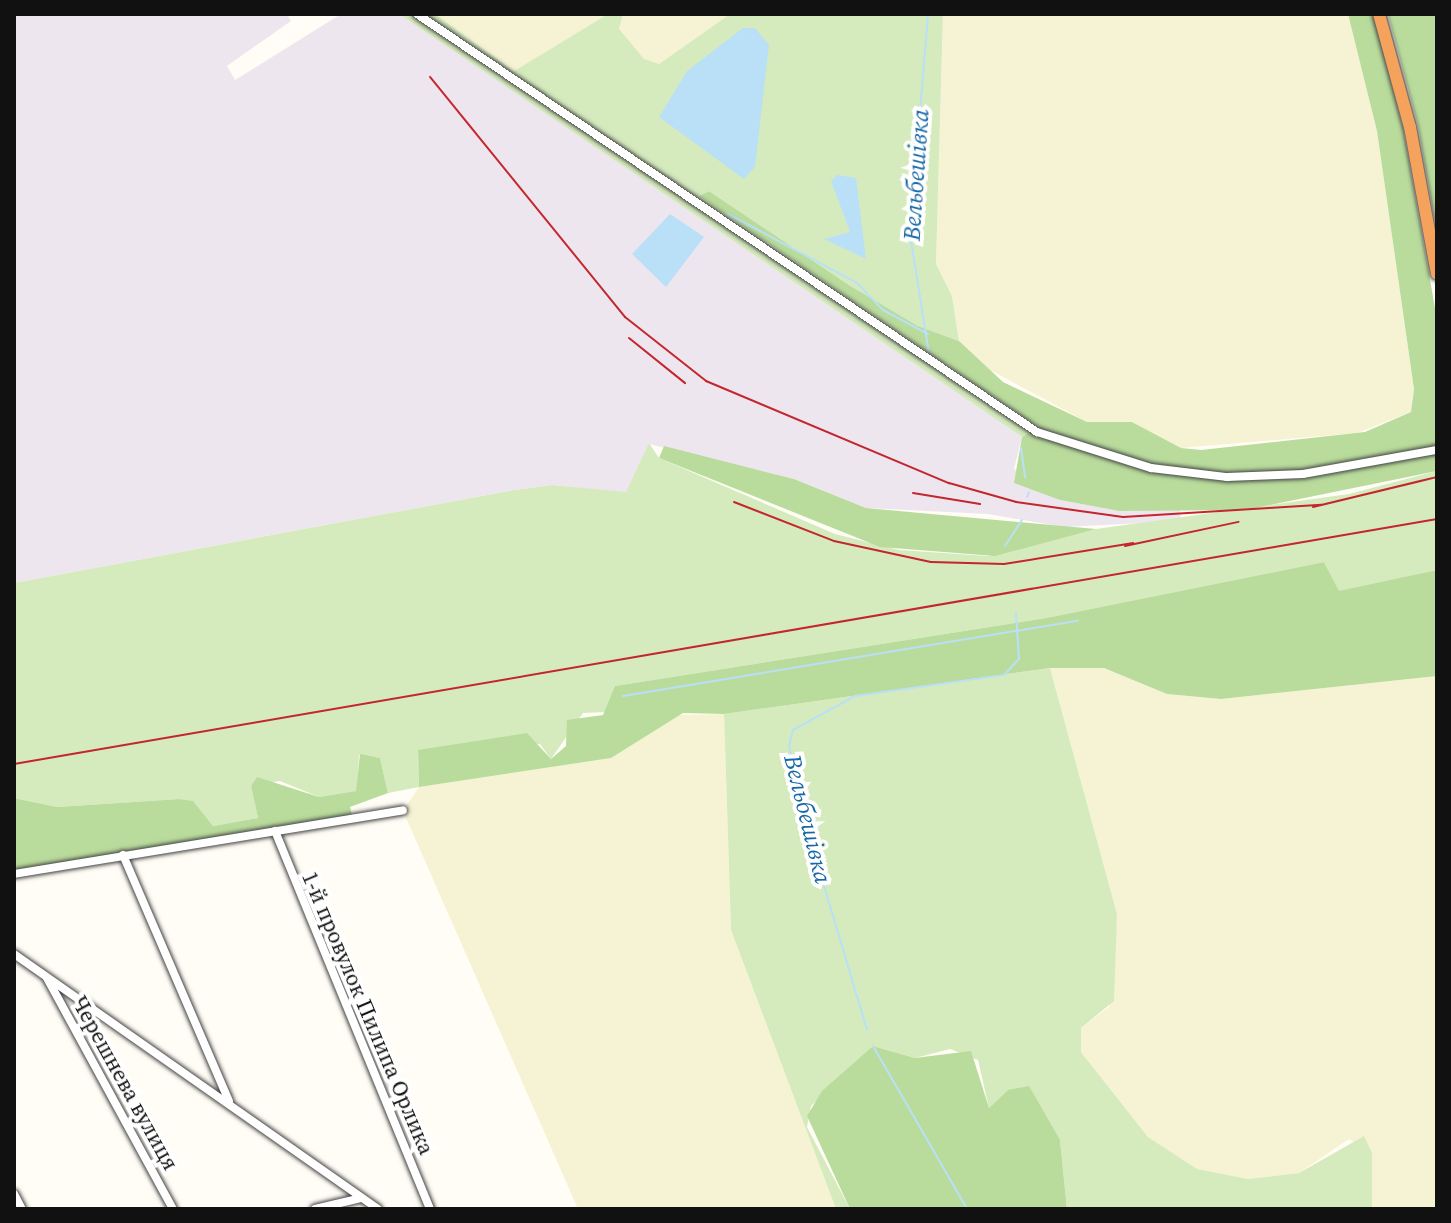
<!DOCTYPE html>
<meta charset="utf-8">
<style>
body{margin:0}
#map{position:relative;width:1451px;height:1223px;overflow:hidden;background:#fffdf5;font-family:"Source Serif 4",serif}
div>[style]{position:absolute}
.industrial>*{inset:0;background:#eee6ef}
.farmland>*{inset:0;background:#f6f3d4}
.green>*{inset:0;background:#d5ebbd}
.forest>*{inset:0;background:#b9dc9c}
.water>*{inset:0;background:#b9e0f7}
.stream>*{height:2px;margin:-1px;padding:0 1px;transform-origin:1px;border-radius:1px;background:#b9e0f7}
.roads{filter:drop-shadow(0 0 2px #444) drop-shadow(0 0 2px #444)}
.minor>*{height:8px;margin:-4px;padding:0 4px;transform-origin:4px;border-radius:4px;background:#fff}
.highway>*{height:12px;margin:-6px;padding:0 6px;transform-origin:6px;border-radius:6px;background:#f5a25d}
.rail>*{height:2px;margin:-1px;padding:0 1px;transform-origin:1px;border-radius:1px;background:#c4262e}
span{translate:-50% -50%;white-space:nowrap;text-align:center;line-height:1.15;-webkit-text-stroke:8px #fff;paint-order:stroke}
.street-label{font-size:22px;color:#111}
.water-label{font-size:24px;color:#1768a6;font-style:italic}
.frame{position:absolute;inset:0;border:16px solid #111;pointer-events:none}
</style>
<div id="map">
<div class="industrial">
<div style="clip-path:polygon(14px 14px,287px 14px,291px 21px,227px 66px,235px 80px,341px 14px,399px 14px,1022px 437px,1014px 469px,1060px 500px,1119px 511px,1180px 509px,1181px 521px,1064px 527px,988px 514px,866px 508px,794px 479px,649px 444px,626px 493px,552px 485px,514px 490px,14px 583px)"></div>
</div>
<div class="farmland">
<div style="clip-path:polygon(435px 14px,608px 14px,514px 71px)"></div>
<div style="clip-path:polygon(623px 14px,730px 14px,659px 64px,644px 60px,619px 29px)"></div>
<div style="clip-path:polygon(943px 14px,1348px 14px,1377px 130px,1414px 389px,1411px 412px,1357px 433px,1181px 448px,1132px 422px,1087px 422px,975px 362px,959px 341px,952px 296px,936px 264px)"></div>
<div style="clip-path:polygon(1050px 668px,1104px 668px,1167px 694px,1221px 699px,1437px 676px,1437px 1209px,1372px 1209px,1372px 1153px,1349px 1139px,1299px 1173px,1248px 1179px,1196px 1169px,1148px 1137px,1081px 1052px,1081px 1028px,1109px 1007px,1117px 914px)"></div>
<div style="clip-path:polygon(724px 714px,731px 930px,836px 1209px,578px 1209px,403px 811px,419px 787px,611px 758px,676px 715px)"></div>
</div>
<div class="green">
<div style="clip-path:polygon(399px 14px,435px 14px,514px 71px,608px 14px,623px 14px,619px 29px,644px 59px,659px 64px,730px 14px,943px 14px,936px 264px,952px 296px,959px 341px,918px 326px,849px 285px,709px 191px,699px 196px,1040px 427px,1022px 437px)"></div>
<div style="clip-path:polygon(649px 443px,659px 458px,835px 534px,899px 550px,988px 556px,1096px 529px,1349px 494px,1437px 471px,1437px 570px,1339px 592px,1324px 562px,1046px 618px,615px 686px,606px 712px,583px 713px,551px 759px,540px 744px,418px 751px,419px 787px,388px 793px,380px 758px,359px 755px,357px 791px,319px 797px,280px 781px,251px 786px,258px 818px,213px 826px,193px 802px,179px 799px,57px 807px,14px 798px,14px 583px,514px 490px,552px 485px,626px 492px)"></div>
<div style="clip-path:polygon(1050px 668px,1117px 914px,1114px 1001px,1081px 1028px,1081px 1052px,1148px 1137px,1197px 1169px,1248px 1179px,1299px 1173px,1364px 1136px,1372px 1153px,1372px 1209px,1067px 1209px,1060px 1140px,1008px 1090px,989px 1108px,978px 1060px,950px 1049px,915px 1058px,873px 1046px,811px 1106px,807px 1127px,850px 1209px,836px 1209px,731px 930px,724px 714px)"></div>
</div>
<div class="forest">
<div style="clip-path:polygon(1348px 14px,1373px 14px,1403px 128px,1437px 319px,1437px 471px,1245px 510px,1119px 511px,1060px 500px,1014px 483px,1022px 437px,1039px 427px,699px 196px,709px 191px,849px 285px,918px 326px,959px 341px,1003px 382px,1087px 422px,1132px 422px,1181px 448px,1201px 450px,1365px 432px,1411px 412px,1414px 389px,1377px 131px)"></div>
<div style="clip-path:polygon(1388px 14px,1437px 14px,1437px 233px,1418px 125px)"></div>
<div style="clip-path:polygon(664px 446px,794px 479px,866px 508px,1096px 529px,995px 556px,880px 547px,659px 458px)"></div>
<div style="clip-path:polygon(1324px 562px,1339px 591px,1437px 570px,1437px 676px,1221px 699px,1167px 694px,1104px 668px,1050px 668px,724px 714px,683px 713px,611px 758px,419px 787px,418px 750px,527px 733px,551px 759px,566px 746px,567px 720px,603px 715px,615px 686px,1046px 618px)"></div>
<div style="clip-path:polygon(360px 754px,380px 758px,388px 793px,350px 807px,353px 819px,14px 874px,14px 798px,57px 807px,179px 799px,193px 801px,213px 826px,258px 818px,251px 786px,257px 777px,319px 797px,356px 791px)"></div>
<div style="clip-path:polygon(873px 1046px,915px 1058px,971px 1051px,989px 1108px,1008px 1090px,1029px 1086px,1060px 1140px,1067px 1209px,850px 1209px,807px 1116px,822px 1091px)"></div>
</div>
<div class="water">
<div style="clip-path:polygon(743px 28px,755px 28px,769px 45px,755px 167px,744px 179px,659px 117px,687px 71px)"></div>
<div style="clip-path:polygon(837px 175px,856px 178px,866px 259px,824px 239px,850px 232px,831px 181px)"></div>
<div style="clip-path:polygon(670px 214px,704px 237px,666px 287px,632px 254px)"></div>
</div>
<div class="stream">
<div style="left:928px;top:14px;width:221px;rotate:94.7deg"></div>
<div style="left:910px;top:234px;width:121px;rotate:81deg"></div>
<div style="left:728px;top:214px;width:146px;rotate:28.1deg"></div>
<div style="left:857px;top:283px;width:37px;rotate:46deg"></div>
<div style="left:883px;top:310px;width:51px;rotate:28.1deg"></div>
<div style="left:1021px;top:448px;width:30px;rotate:82deg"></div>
<div style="left:1027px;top:497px;width:5px;rotate:-68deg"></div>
<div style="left:1005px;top:546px;width:31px;rotate:-57deg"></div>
<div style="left:623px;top:696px;width:461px;rotate:-9.4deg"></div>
<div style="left:867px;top:1030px;width:213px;rotate:-106.6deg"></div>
<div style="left:806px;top:826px;width:82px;rotate:-102deg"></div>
<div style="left:789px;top:746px;width:16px;rotate:-76deg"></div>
<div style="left:793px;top:730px;width:71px;rotate:-28.7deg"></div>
<div style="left:855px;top:696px;width:150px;rotate:-8deg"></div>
<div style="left:1004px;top:675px;width:22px;rotate:-47deg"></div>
<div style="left:1019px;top:659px;width:46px;rotate:-93.7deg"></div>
<div style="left:873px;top:1046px;width:188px;rotate:60deg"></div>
</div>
<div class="roads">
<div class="minor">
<div style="left:417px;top:14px;width:748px;rotate:33.99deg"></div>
<div style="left:1037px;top:432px;width:120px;rotate:17.5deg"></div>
<div style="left:1151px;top:468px;width:77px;rotate:6.8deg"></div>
<div style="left:1227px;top:477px;width:76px;rotate:-2.3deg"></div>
<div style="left:1303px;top:474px;width:136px;rotate:-10.2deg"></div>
<div style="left:275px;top:831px;width:409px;rotate:67.7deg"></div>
<div style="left:123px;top:855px;width:268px;rotate:66.7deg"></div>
<div style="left:14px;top:874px;width:394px;rotate:-9.3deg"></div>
<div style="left:14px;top:954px;width:444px;rotate:35deg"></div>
<div style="left:47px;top:978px;width:263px;rotate:61.4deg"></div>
<div style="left:14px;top:1194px;width:17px;rotate:62deg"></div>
<div style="left:315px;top:1209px;width:47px;rotate:-13.4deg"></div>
</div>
<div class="highway">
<div style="left:1379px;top:14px;width:117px;rotate:74.7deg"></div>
<div style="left:1410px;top:127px;width:149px;rotate:79.6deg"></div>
</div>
</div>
<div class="rail">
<div style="left:430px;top:77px;width:309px;rotate:50.9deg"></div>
<div style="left:625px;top:317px;width:103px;rotate:38.3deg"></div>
<div style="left:706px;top:381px;width:264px;rotate:22.8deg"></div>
<div style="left:949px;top:483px;width:70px;rotate:15.8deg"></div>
<div style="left:1016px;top:502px;width:108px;rotate:8deg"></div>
<div style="left:1123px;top:517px;width:199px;rotate:-3.5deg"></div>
<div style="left:629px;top:338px;width:72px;rotate:38.8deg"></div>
<div style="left:913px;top:493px;width:68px;rotate:9.3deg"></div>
<div style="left:734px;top:502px;width:107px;rotate:21.3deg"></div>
<div style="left:834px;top:541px;width:99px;rotate:12.2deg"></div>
<div style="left:931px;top:562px;width:73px;rotate:1.6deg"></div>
<div style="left:1004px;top:564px;width:131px;rotate:-9.2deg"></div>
<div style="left:1313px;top:507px;width:128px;rotate:-13.6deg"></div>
<div style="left:1125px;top:546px;width:116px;rotate:-12deg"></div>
<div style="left:14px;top:764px;width:1444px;rotate:-9.77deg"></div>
</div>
<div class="street-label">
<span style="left:368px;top:1013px;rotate:67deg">1-й провулок Пилипа Орлика</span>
<span style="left:125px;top:1083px;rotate:61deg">Черешнева вулиця</span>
</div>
<div class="water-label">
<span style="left:916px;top:175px;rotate:-86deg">Вельбешівка</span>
<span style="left:808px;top:819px;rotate:76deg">Вельбешівка</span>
</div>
<div class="frame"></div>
</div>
